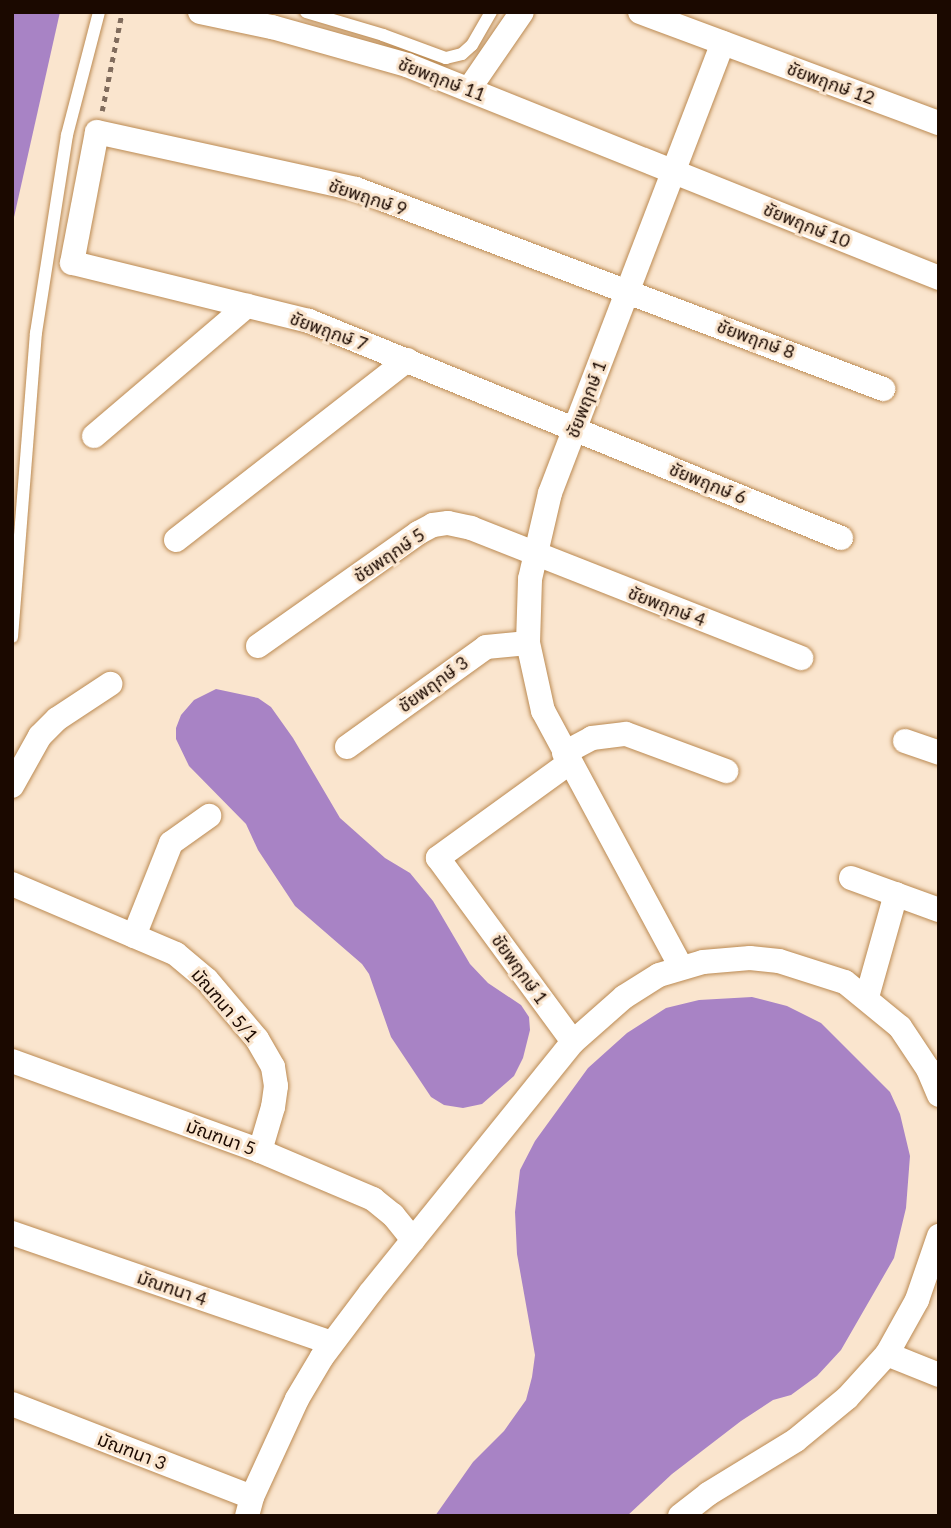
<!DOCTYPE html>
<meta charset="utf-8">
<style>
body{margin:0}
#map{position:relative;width:951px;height:1528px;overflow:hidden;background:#fae5ce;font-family:Lato,"Noto Sans Thai",sans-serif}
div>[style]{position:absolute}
.water>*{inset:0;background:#a883c5}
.path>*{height:4.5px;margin-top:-2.25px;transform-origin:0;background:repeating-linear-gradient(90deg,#806c5d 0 5px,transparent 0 10px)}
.roads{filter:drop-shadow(0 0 2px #bb8a52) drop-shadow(0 0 2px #bb8a52)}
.lane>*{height:12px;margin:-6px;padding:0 6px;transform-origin:6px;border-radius:6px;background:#fff}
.street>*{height:24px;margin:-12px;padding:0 12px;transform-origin:12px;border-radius:12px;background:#fff}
span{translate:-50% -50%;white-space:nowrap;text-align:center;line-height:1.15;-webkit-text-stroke:6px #fae5ce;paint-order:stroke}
.street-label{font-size:18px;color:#1b0900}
.frame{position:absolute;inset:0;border:14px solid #1b0900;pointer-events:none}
</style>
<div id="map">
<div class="water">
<div style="clip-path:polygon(12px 12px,60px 12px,12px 226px)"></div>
<div style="clip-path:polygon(216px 689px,258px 698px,271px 707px,293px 738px,340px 818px,385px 858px,410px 873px,433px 901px,470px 964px,488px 983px,521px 1005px,529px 1017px,530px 1030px,523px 1058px,514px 1076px,482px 1104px,463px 1108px,444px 1105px,431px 1097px,391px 1037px,369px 974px,362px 964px,295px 906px,258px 850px,246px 824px,189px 766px,176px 739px,176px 728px,181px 715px,194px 700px)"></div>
<div style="clip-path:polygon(752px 997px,787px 1006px,821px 1023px,890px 1092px,900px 1114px,910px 1156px,906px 1208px,894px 1258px,841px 1350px,817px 1376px,791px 1395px,773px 1400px,741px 1421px,672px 1474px,627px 1516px,435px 1516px,473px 1462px,504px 1431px,526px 1400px,532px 1377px,535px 1355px,517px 1254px,515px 1212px,520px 1170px,535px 1141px,588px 1068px,627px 1033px,666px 1008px,699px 1000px)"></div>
</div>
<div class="path">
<div style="left:102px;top:111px;width:101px;rotate:-78.6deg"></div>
</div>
<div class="roads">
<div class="lane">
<div style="left:306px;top:12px;width:80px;rotate:16.6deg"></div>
<div style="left:383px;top:35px;width:67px;rotate:20.1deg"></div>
<div style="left:446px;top:58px;width:16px;rotate:-14deg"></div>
<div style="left:462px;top:54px;width:13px;rotate:-42deg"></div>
<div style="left:472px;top:45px;width:38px;rotate:-60deg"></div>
<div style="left:12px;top:637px;width:305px;rotate:-85.5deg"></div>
<div style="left:36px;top:333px;width:200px;rotate:-81.1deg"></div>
<div style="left:67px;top:135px;width:127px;rotate:-75.4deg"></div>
</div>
<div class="street">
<div style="left:200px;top:12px;width:74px;rotate:11.8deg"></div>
<div style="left:272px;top:27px;width:140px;rotate:15.7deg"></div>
<div style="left:407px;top:65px;width:573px;rotate:21.82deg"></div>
<div style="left:640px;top:12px;width:319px;rotate:20.4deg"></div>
<div style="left:469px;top:89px;width:93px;rotate:-55.5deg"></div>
<div style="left:94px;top:436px;width:201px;rotate:-40.4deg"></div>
<div style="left:841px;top:538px;width:575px;rotate:-157.81deg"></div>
<div style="left:309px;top:321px;width:244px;rotate:-166.2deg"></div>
<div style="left:72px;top:263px;width:133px;rotate:-79.2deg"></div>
<div style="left:97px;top:132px;width:265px;rotate:12.4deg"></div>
<div style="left:356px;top:189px;width:564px;rotate:20.78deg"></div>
<div style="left:176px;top:540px;width:293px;rotate:-37.9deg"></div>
<div style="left:258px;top:646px;width:196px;rotate:-35.2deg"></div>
<div style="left:418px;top:533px;width:17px;rotate:-28deg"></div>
<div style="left:433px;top:525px;width:15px;rotate:-8deg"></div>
<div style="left:448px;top:523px;width:24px;rotate:12deg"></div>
<div style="left:471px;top:528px;width:355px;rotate:21.5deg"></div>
<div style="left:905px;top:741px;width:36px;rotate:19deg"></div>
<div style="left:347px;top:747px;width:171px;rotate:-35.7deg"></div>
<div style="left:486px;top:647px;width:42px;rotate:-5.4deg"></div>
<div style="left:564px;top:753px;width:32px;rotate:-28deg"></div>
<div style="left:592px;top:738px;width:34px;rotate:-7deg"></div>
<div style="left:626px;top:734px;width:107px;rotate:20.3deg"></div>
<div style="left:569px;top:763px;width:162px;rotate:144.1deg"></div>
<div style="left:438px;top:858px;width:228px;rotate:53.7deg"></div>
<div style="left:12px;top:786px;width:57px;rotate:-60.8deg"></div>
<div style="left:40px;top:736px;width:24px;rotate:-45deg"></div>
<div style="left:57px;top:719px;width:64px;rotate:-33.4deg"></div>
<div style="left:851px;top:878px;width:94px;rotate:20deg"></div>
<div style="left:12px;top:884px;width:178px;rotate:23.1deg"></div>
<div style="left:176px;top:954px;width:40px;rotate:40deg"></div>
<div style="left:207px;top:980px;width:77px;rotate:49.7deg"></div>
<div style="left:257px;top:1039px;width:32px;rotate:60deg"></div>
<div style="left:273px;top:1067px;width:19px;rotate:81deg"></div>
<div style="left:276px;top:1086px;width:21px;rotate:98deg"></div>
<div style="left:273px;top:1107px;width:46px;rotate:106.5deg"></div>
<div style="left:134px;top:936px;width:100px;rotate:-68.3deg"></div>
<div style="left:171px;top:843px;width:47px;rotate:-35.4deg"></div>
<div style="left:681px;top:967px;width:291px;rotate:-118.3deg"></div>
<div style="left:543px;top:711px;width:70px;rotate:-102.4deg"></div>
<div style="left:528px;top:643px;width:64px;rotate:-88.2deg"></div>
<div style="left:530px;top:579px;width:88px;rotate:-76.9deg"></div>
<div style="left:550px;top:493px;width:482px;rotate:-69deg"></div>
<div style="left:867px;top:997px;width:107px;rotate:-74.3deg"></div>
<div style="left:12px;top:1061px;width:264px;rotate:19.9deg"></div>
<div style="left:260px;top:1151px;width:123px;rotate:23deg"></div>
<div style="left:373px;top:1199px;width:26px;rotate:39deg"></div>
<div style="left:393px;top:1215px;width:32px;rotate:51deg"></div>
<div style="left:12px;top:1233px;width:338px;rotate:19deg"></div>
<div style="left:887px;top:1354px;width:56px;rotate:22deg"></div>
<div style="left:12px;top:1404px;width:257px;rotate:21.2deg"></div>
<div style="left:247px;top:1516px;width:20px;rotate:-75deg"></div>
<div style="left:252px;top:1497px;width:108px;rotate:-65.3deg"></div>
<div style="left:297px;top:1399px;width:49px;rotate:-59.2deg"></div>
<div style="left:322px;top:1357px;width:81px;rotate:-53deg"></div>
<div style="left:371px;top:1292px;width:321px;rotate:-51.1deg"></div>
<div style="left:573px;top:1042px;width:68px;rotate:-41.4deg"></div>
<div style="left:624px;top:997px;width:41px;rotate:-32.2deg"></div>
<div style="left:659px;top:975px;width:46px;rotate:-16.5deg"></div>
<div style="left:703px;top:962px;width:47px;rotate:-4.9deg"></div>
<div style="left:750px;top:958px;width:29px;rotate:6deg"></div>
<div style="left:779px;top:961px;width:69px;rotate:17.7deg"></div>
<div style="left:845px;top:982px;width:71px;rotate:39.3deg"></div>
<div style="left:900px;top:1027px;width:50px;rotate:56.3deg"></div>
<div style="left:928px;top:1069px;width:28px;rotate:67deg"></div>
<div style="left:680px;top:1516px;width:36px;rotate:-38deg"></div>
<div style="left:708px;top:1494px;width:103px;rotate:-31.5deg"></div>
<div style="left:796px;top:1440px;width:66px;rotate:-39.5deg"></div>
<div style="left:847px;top:1398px;width:59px;rotate:-47.7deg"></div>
<div style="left:887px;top:1354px;width:62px;rotate:-60.9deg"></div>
<div style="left:917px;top:1300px;width:68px;rotate:-71deg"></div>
</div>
</div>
<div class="street-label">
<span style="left:442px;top:79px;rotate:21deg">ชัยพฤกษ์ 11</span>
<span style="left:831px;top:83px;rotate:20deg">ชัยพฤกษ์ 12</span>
<span style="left:368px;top:197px;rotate:18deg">ชัยพฤกษ์ 9</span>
<span style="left:807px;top:225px;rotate:22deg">ชัยพฤกษ์ 10</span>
<span style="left:329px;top:331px;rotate:20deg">ชัยพฤกษ์ 7</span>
<span style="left:756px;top:339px;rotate:20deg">ชัยพฤกษ์ 8</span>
<span style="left:586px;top:399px;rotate:-69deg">ชัยพฤกษ์ 1</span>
<span style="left:708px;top:483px;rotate:22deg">ชัยพฤกษ์ 6</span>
<span style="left:389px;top:555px;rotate:-34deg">ชัยพฤกษ์ 5</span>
<span style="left:667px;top:606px;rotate:21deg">ชัยพฤกษ์ 4</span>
<span style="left:433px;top:684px;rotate:-36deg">ชัยพฤกษ์ 3</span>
<span style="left:520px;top:969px;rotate:54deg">ชัยพฤกษ์ 1</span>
<span style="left:225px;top:1005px;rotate:49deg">มัณฑนา 5/1</span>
<span style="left:221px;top:1137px;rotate:20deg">มัณฑนา 5</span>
<span style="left:172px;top:1288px;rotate:19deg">มัณฑนา 4</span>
<span style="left:132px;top:1451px;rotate:21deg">มัณฑนา 3</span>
</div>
<div class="frame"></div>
</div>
